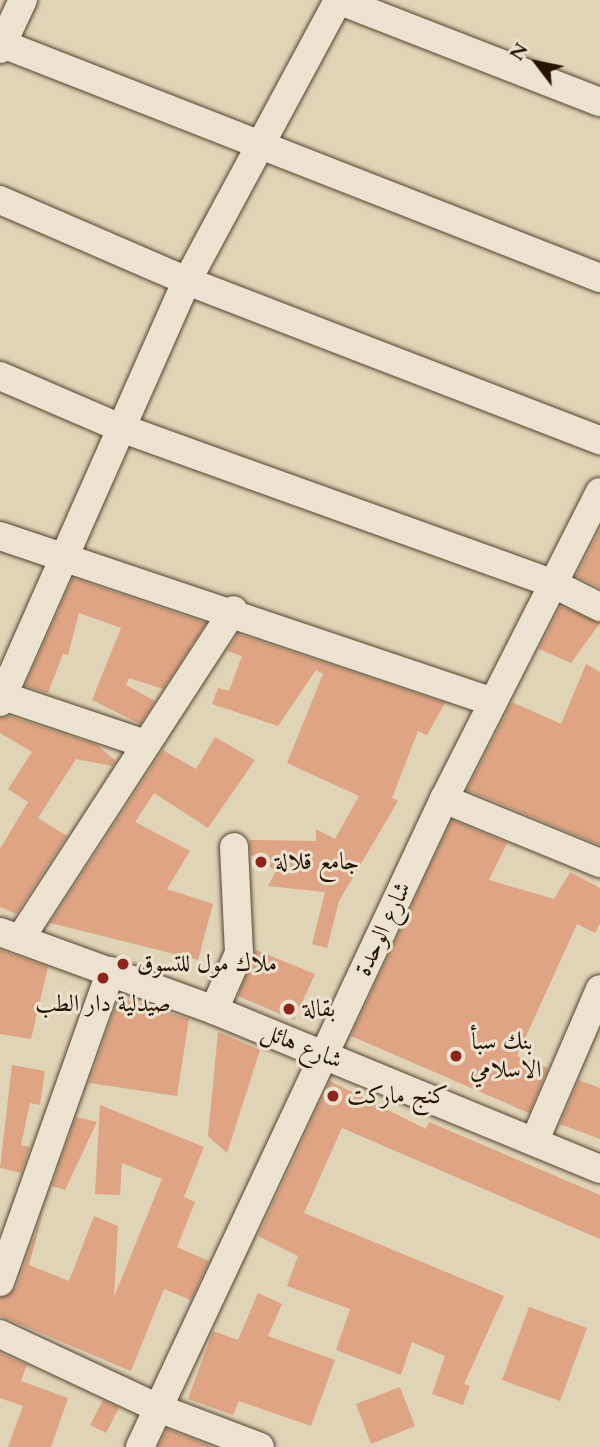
<!DOCTYPE html>
<meta charset="utf-8">
<style>
body{margin:0}
#map{position:relative;width:600px;height:1447px;overflow:hidden;background:#e0d4b7;font-family:Cardo,Amiri,serif}
div>[style]{position:absolute}
.building>*{inset:0;background:#dea483}
.roads{filter:drop-shadow(0 0 2px #54442e) drop-shadow(0 0 2px #54442e)}
.minor>*{height:28px;margin:-14px;padding:0 14px;transform-origin:14px;border-radius:14px;background:#ebe3d0}
.dots>*{width:19px;height:19px;translate:-50% -50%;box-sizing:border-box;border:4px solid #ebe3d0;border-radius:50%}
span{translate:-50% -50%;white-space:nowrap;text-align:center;line-height:1.15;-webkit-text-stroke:6px #ebe3d0;paint-order:stroke}
.poi-label{font-size:24px;color:#261400}
.left{translate:0 -50%;text-align:left}
.street-label{font-size:24px;color:#261400}
.north{position:absolute;left:502px;top:28px;width:70px;height:70px;-webkit-text-stroke:5px #ebe3d0;paint-order:stroke;rotate:302deg;font-size:19px;font-weight:700;line-height:28px;text-align:center;color:#261400}
.north::after{content:'';display:block;margin:auto;width:24px;height:32px;background:#261400;clip-path:polygon(50% 0,100% 100%,50% 72%,0 100%)}
</style>
<div id="map">
<div class="building">
<div style="clip-path:polygon(600px 529px,600px 588px,576px 576px)"></div>
<div style="clip-path:polygon(73px 578px,206px 623px,163px 689px,129px 678px,126px 685px,155px 701px,140px 724px,92px 700px,121px 628px,79px 613px,68px 655px,63px 654px,48px 693px,25px 686px)"></div>
<div style="clip-path:polygon(561px 606px,600px 623px,571px 663px,539px 649px)"></div>
<div style="clip-path:polygon(238px 634px,445px 703px,427px 735px,418px 731px,392px 798px,398px 801px,339px 901px,327px 948px,312px 944px,325px 892px,268px 886px,276px 871px,251px 855px,249px 840px,316px 841px,316px 829px,335px 839px,359px 796px,287px 763px,323px 674px,316px 670px,278px 726px,212px 704px,218px 688px,229px 691px,242px 656px,227px 651px)"></div>
<div style="clip-path:polygon(586px 664px,600px 672px,600px 845px,467px 790px,512px 702px,561px 724px)"></div>
<div style="clip-path:polygon(9px 716px,97px 745px,116px 761px,101px 784px,112px 766px,76px 759px,38px 818px,67px 836px,16px 914px,0 907px,0 849px,28px 802px,8px 789px,32px 752px,0 733px,0 718px)"></div>
<div style="clip-path:polygon(215px 737px,255px 760px,208px 828px,154px 793px,135px 822px,190px 851px,167px 889px,213px 904px,198px 960px,50px 923px,163px 750px,196px 769px)"></div>
<div style="clip-path:polygon(452px 820px,507px 843px,489px 880px,554px 899px,570px 872px,600px 888px,600px 923px,595px 933px,577px 924px,517px 1056px,548px 1068px,529px 1113px,351px 1036px)"></div>
<div style="clip-path:polygon(0 950px,48px 967px,31px 1039px,0 1034px)"></div>
<div style="clip-path:polygon(256px 950px,315px 974px,294px 1020px,238px 996px)"></div>
<div style="clip-path:polygon(119px 997px,189px 1019px,177px 1096px,89px 1083px)"></div>
<div style="clip-path:polygon(218px 1032px,260px 1050px,227px 1153px,208px 1136px)"></div>
<div style="clip-path:polygon(12px 1065px,45px 1071px,40px 1105px,30px 1103px,21px 1145px,30px 1147px,21px 1173px,0 1168px)"></div>
<div style="clip-path:polygon(579px 1080px,600px 1088px,600px 1139px,560px 1124px)"></div>
<div style="clip-path:polygon(330px 1081px,426px 1129px,429px 1122px,600px 1195px,600px 1239px,342px 1128px,304px 1213px,504px 1296px,464px 1384px,470px 1386px,463px 1405px,432px 1394px,445px 1356px,412px 1342px,401px 1375px,336px 1350px,350px 1309px,287px 1286px,298px 1256px,258px 1236px)"></div>
<div style="clip-path:polygon(100px 1105px,204px 1147px,184px 1197px,195px 1202px,177px 1247px,209px 1261px,191px 1300px,164px 1289px,131px 1371px,0 1316px,0 1298px,16px 1288px,44px 1209px,29px 1265px,69px 1281px,94px 1216px,118px 1226px,114px 1297px,162px 1179px,122px 1163px,120px 1195px,95px 1194px)"></div>
<div style="clip-path:polygon(76px 1117px,97px 1122px,65px 1190px,52px 1186px)"></div>
<div style="clip-path:polygon(258px 1293px,282px 1304px,268px 1336px,335px 1360px,311px 1426px,239px 1401px,233px 1415px,188px 1399px,213px 1331px,238px 1340px)"></div>
<div style="clip-path:polygon(529px 1307px,587px 1328px,560px 1401px,502px 1380px)"></div>
<div style="clip-path:polygon(0 1353px,27px 1365px,21px 1381px,68px 1398px,51px 1447px,8px 1447px,23px 1406px,0 1398px)"></div>
<div style="clip-path:polygon(400px 1387px,415px 1426px,371px 1444px,356px 1404px)"></div>
<div style="clip-path:polygon(103px 1400px,119px 1408px,106px 1433px,90px 1425px)"></div>
<div style="clip-path:polygon(167px 1429px,213px 1447px,158px 1447px)"></div>
</div>
<div class="roads">
<div class="minor">
<div style="left:0;top:43px;width:644px;rotate:21.39deg"></div>
<div style="left:0;top:49px;width:54px;rotate:-64.9deg"></div>
<div style="left:0;top:200px;width:204px;rotate:23.4deg"></div>
<div style="left:187px;top:281px;width:443px;rotate:21.1deg"></div>
<div style="left:0;top:376px;width:132px;rotate:23.3deg"></div>
<div style="left:121px;top:428px;width:458px;rotate:19.8deg"></div>
<div style="left:552px;top:583px;width:54px;rotate:26.6deg"></div>
<div style="left:0;top:536px;width:520px;rotate:18.61deg"></div>
<div style="left:3px;top:696px;width:151px;rotate:18.6deg"></div>
<div style="left:0;top:702px;width:461px;rotate:-66.1deg"></div>
<div style="left:187px;top:281px;width:319px;rotate:-61.7deg"></div>
<div style="left:338px;top:0;width:281px;rotate:21.3deg"></div>
<div style="left:444px;top:799px;width:169px;rotate:22.3deg"></div>
<div style="left:0;top:932px;width:228px;rotate:20deg"></div>
<div style="left:214px;top:1010px;width:417px;rotate:22.4deg"></div>
<div style="left:20px;top:939px;width:392px;rotate:-57deg"></div>
<div style="left:214px;top:1010px;width:62px;rotate:-66.3deg"></div>
<div style="left:239px;top:953px;width:106px;rotate:-92.7deg"></div>
<div style="left:535px;top:1140px;width:164px;rotate:-66.7deg"></div>
<div style="left:0;top:1282px;width:330px;rotate:-70.4deg"></div>
<div style="left:0;top:1334px;width:174px;rotate:25.1deg"></div>
<div style="left:158px;top:1408px;width:109px;rotate:20.9deg"></div>
<div style="left:140px;top:1447px;width:716px;rotate:-64.87deg"></div>
<div style="left:444px;top:799px;width:344px;rotate:-63.1deg"></div>
</div>
</div>
<div class="dots">
<div style="left:261px;top:862px;background:#8f2418"></div>
<div style="left:123px;top:964px;background:#8f2418"></div>
<div style="left:103px;top:978px;background:#8f2418"></div>
<div style="left:289px;top:1009px;background:#8f2418"></div>
<div style="left:456px;top:1056px;background:#8f2418"></div>
<div style="left:333px;top:1096px;background:#8f2418"></div>
</div>
<div class="poi-label">
<span class="left" style="left:275px;top:862px">جامع قلالة</span>
<span class="left" style="left:137px;top:964px">ملاك مول للتسوق</span>
<span style="left:103px;top:1004px">صيدلية دار الطب</span>
<span class="left" style="left:303px;top:1009px">بقالة</span>
<span class="left" style="left:470px;top:1056px">بنك سبأ<br>الاسلامي</span>
<span class="left" style="left:347px;top:1096px">كنج ماركت</span>
</div>
<div class="street-label">
<span style="left:383px;top:929px;rotate:-65deg">شارع الوحدة</span>
<span style="left:302px;top:1046px;rotate:22deg">شارع هائل</span>
</div>
<div class="north">N</div>
</div>
